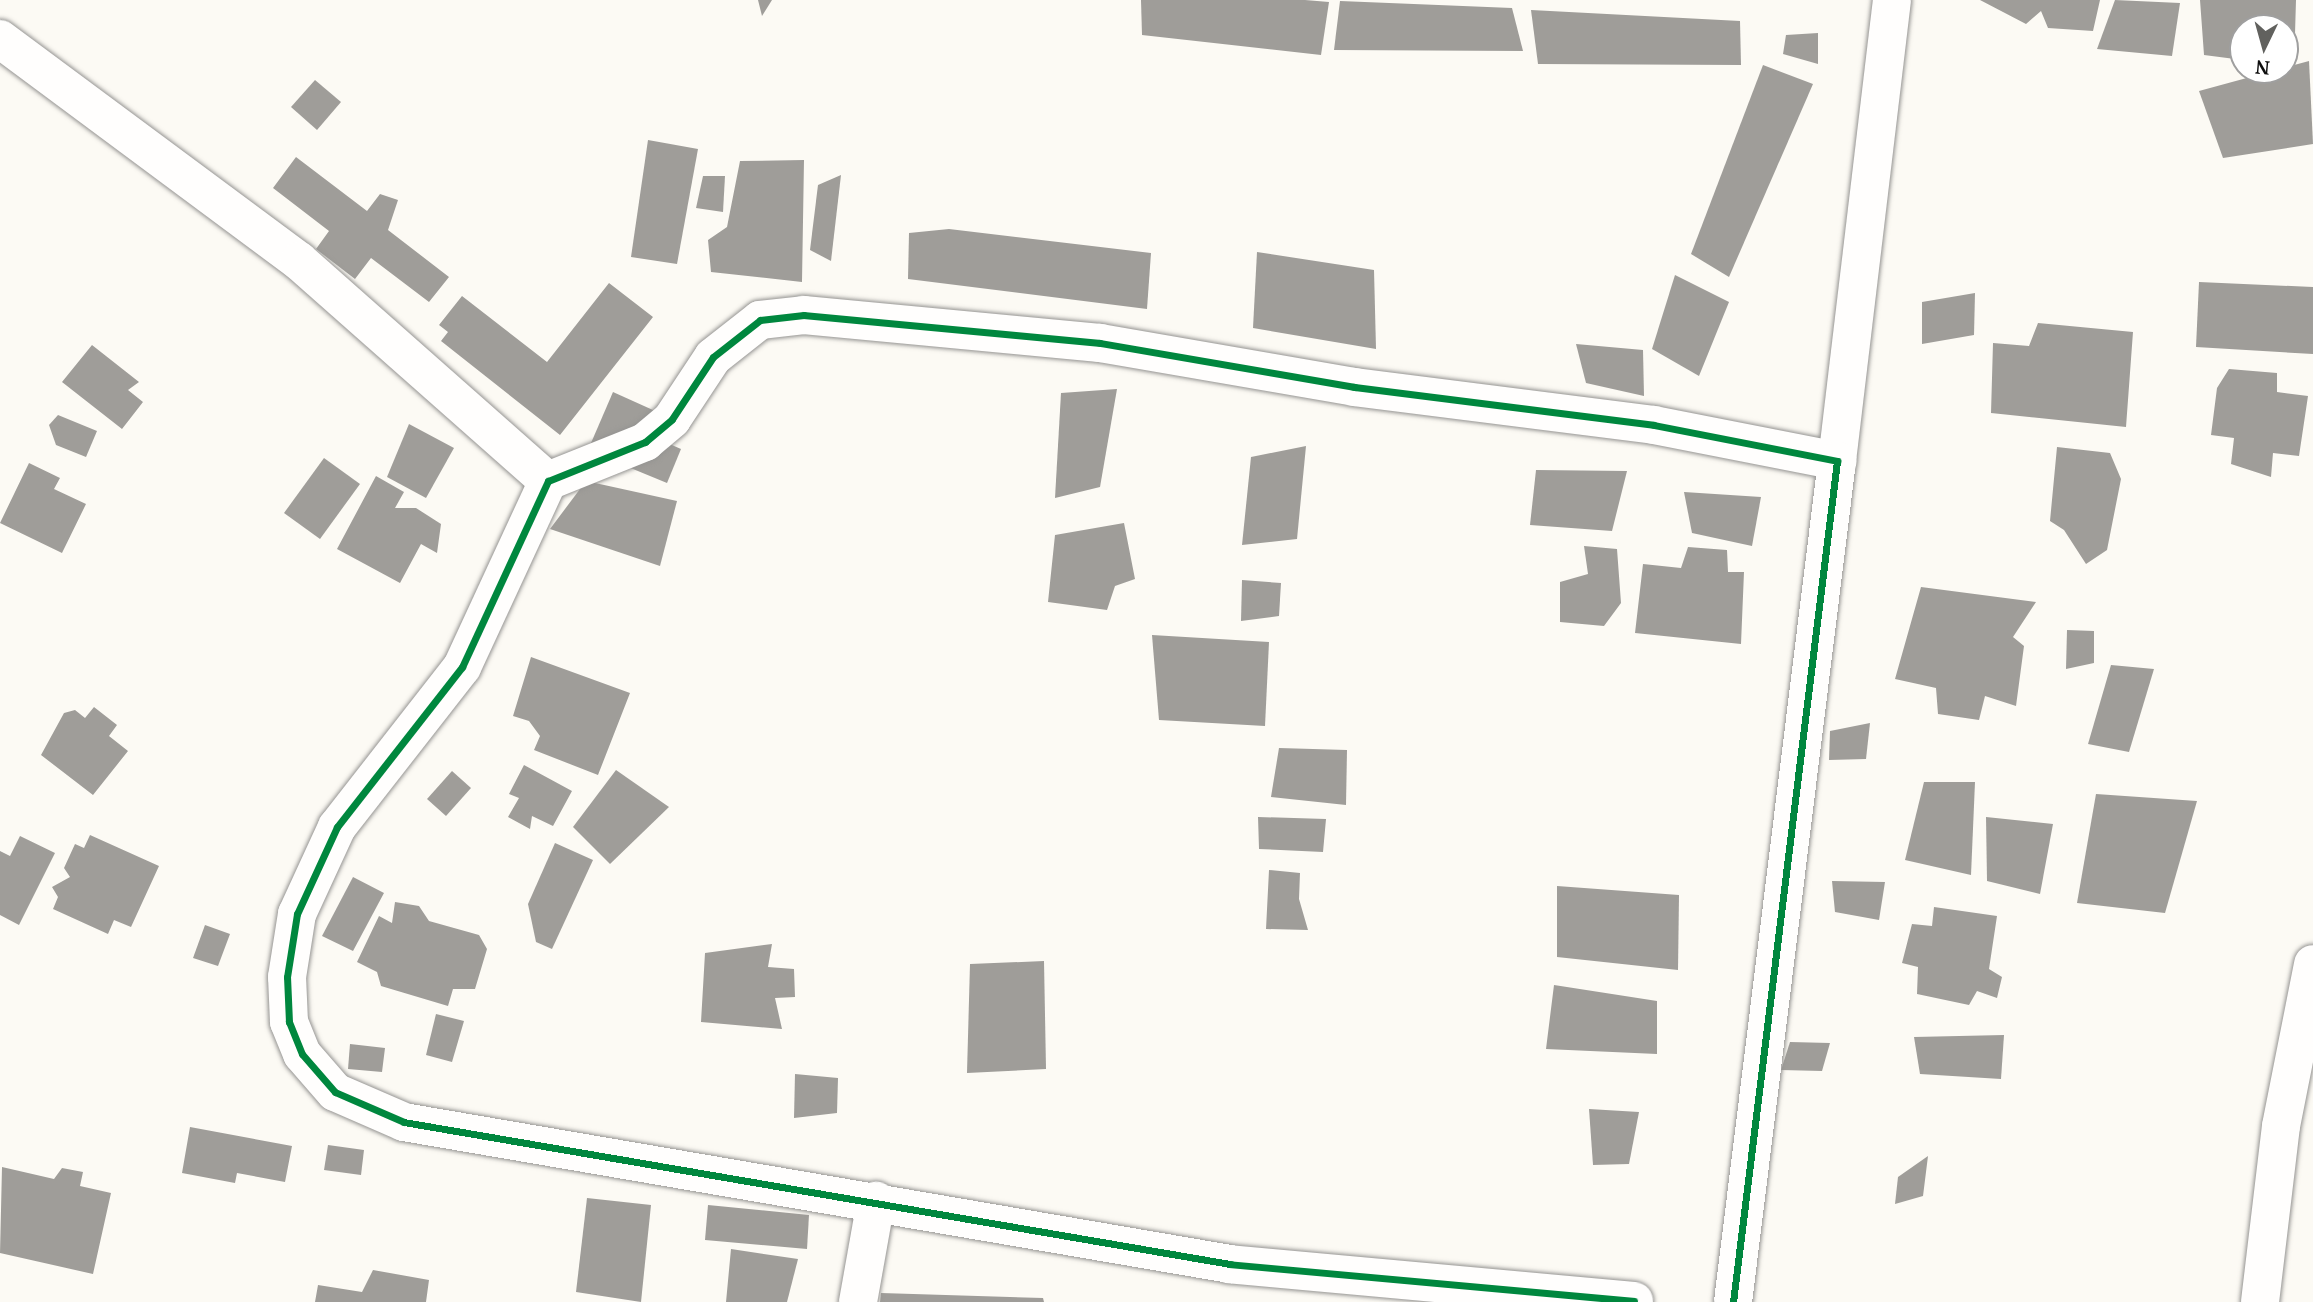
<!DOCTYPE html>
<style>
body{margin:0}
#map{position:relative;width:2313px;height:1302px;overflow:hidden;background:#fcfaf4;font-family:"PT Serif",serif}
div>[style]{position:absolute}
.building>*{inset:0;background:#9f9d99}
.roads{filter:drop-shadow(0 0 2px #959492) drop-shadow(0 0 2px #959492)}
.minor>*{height:38px;margin:-19px;padding:0 19px;transform-origin:19px;border-radius:19px;background:#fffefd}
.cycleway>*{height:7px;margin:-3.5px;padding:0 3.5px;transform-origin:3.5px;border-radius:3.5px;background:#00873e}
span{translate:-50% -50%;white-space:nowrap;text-align:center;line-height:1.15;-webkit-text-stroke:7px #fff;paint-order:stroke}
.north{position:absolute;left:2229px;top:14px;width:70px;height:70px;box-sizing:border-box;background:#fff;border:2px solid #9f9f9f;border-radius:50%;rotate:185deg;font-size:19px;font-weight:700;line-height:28px;text-align:center;color:#0e0e0e}
.north::after{content:'';display:block;margin:auto;width:24px;height:32px;background:#61615e;clip-path:polygon(50% 0,100% 100%,50% 72%,0 100%)}
</style>
<div id="map">
<div class="building">
<div style="clip-path:polygon(758px 0,772px 0,762px 16px)"></div>
<div style="clip-path:polygon(1141px 0,1305px 0,1329px 2px,1321px 55px,1142px 35px)"></div>
<div style="clip-path:polygon(1980px 0,2100px 0,2093px 31px,2048px 28px,2041px 11px,2026px 24px)"></div>
<div style="clip-path:polygon(2115px 0,2180px 3px,2172px 56px,2097px 49px)"></div>
<div style="clip-path:polygon(2200px 0,2296px 0,2295px 34px,2243px 28px,2235px 59px,2204px 55px)"></div>
<div style="clip-path:polygon(1340px 1px,1512px 8px,1523px 51px,1334px 50px)"></div>
<div style="clip-path:polygon(1531px 10px,1740px 21px,1741px 65px,1538px 64px)"></div>
<div style="clip-path:polygon(1818px 33px,1818px 64px,1783px 54px,1786px 35px)"></div>
<div style="clip-path:polygon(2309px 61px,2313px 144px,2223px 158px,2199px 91px)"></div>
<div style="clip-path:polygon(1763px 65px,1813px 84px,1729px 277px,1691px 254px)"></div>
<div style="clip-path:polygon(315px 80px,341px 102px,317px 130px,291px 107px)"></div>
<div style="clip-path:polygon(648px 140px,698px 149px,677px 264px,631px 257px)"></div>
<div style="clip-path:polygon(296px 157px,367px 211px,380px 194px,398px 200px,388px 230px,449px 277px,429px 302px,371px 258px,355px 279px,316px 249px,329px 231px,273px 188px)"></div>
<div style="clip-path:polygon(804px 160px,802px 282px,711px 272px,708px 240px,727px 227px,740px 161px)"></div>
<div style="clip-path:polygon(841px 175px,831px 261px,810px 250px,818px 185px)"></div>
<div style="clip-path:polygon(703px 176px,725px 176px,723px 212px,696px 208px)"></div>
<div style="clip-path:polygon(949px 229px,1151px 253px,1147px 309px,908px 279px,909px 233px)"></div>
<div style="clip-path:polygon(1257px 252px,1374px 270px,1376px 349px,1253px 328px)"></div>
<div style="clip-path:polygon(1675px 275px,1729px 302px,1699px 376px,1652px 349px)"></div>
<div style="clip-path:polygon(2199px 282px,2313px 287px,2313px 354px,2196px 347px)"></div>
<div style="clip-path:polygon(609px 283px,653px 317px,560px 435px,441px 341px,448px 332px,439px 325px,462px 296px,547px 362px)"></div>
<div style="clip-path:polygon(1975px 293px,1974px 335px,1922px 344px,1922px 302px)"></div>
<div style="clip-path:polygon(2038px 323px,2133px 332px,2126px 427px,1991px 413px,1993px 343px,2029px 346px)"></div>
<div style="clip-path:polygon(1576px 344px,1643px 350px,1644px 396px,1586px 383px)"></div>
<div style="clip-path:polygon(92px 345px,139px 382px,128px 390px,143px 402px,122px 429px,62px 382px)"></div>
<div style="clip-path:polygon(2229px 369px,2277px 373px,2277px 392px,2308px 396px,2299px 456px,2273px 453px,2271px 477px,2231px 464px,2234px 438px,2211px 435px,2217px 388px)"></div>
<div style="clip-path:polygon(1117px 389px,1100px 487px,1055px 498px,1061px 393px)"></div>
<div style="clip-path:polygon(613px 392px,664px 415px,588px 450px)"></div>
<div style="clip-path:polygon(58px 415px,97px 431px,86px 457px,56px 445px,49px 425px)"></div>
<div style="clip-path:polygon(409px 424px,454px 448px,426px 498px,387px 477px)"></div>
<div style="clip-path:polygon(665px 442px,681px 449px,667px 483px,616px 462px)"></div>
<div style="clip-path:polygon(1306px 446px,1297px 539px,1242px 545px,1251px 457px)"></div>
<div style="clip-path:polygon(2057px 447px,2110px 453px,2121px 479px,2107px 550px,2086px 564px,2064px 530px,2050px 521px)"></div>
<div style="clip-path:polygon(324px 458px,360px 484px,320px 539px,284px 513px)"></div>
<div style="clip-path:polygon(29px 463px,60px 478px,54px 489px,86px 504px,62px 553px,0 523px)"></div>
<div style="clip-path:polygon(1536px 470px,1627px 471px,1612px 531px,1530px 525px)"></div>
<div style="clip-path:polygon(376px 476px,404px 492px,395px 508px,416px 508px,441px 524px,437px 553px,421px 544px,400px 583px,337px 549px)"></div>
<div style="clip-path:polygon(586px 481px,677px 501px,660px 566px,550px 529px)"></div>
<div style="clip-path:polygon(1684px 492px,1761px 497px,1752px 546px,1692px 533px)"></div>
<div style="clip-path:polygon(1124px 523px,1135px 579px,1115px 586px,1107px 610px,1048px 602px,1055px 535px)"></div>
<div style="clip-path:polygon(1584px 546px,1617px 549px,1621px 603px,1604px 626px,1560px 622px,1560px 582px,1588px 574px)"></div>
<div style="clip-path:polygon(1688px 547px,1727px 550px,1728px 572px,1744px 572px,1741px 644px,1635px 633px,1643px 564px,1681px 568px)"></div>
<div style="clip-path:polygon(1242px 580px,1281px 583px,1279px 616px,1241px 621px)"></div>
<div style="clip-path:polygon(1921px 587px,2036px 602px,2013px 637px,2024px 646px,2016px 706px,1985px 696px,1979px 720px,1938px 714px,1936px 688px,1895px 679px)"></div>
<div style="clip-path:polygon(2067px 630px,2094px 631px,2094px 663px,2066px 669px)"></div>
<div style="clip-path:polygon(1152px 635px,1269px 642px,1265px 726px,1159px 720px)"></div>
<div style="clip-path:polygon(531px 657px,630px 693px,598px 775px,534px 750px,540px 736px,529px 721px,513px 716px)"></div>
<div style="clip-path:polygon(2111px 665px,2154px 669px,2129px 752px,2088px 744px)"></div>
<div style="clip-path:polygon(94px 707px,117px 725px,109px 736px,128px 751px,93px 795px,41px 755px,64px 713px,75px 710px,85px 718px)"></div>
<div style="clip-path:polygon(1870px 723px,1866px 759px,1829px 760px,1830px 731px)"></div>
<div style="clip-path:polygon(1279px 748px,1347px 750px,1346px 805px,1271px 797px)"></div>
<div style="clip-path:polygon(524px 765px,572px 791px,553px 826px,532px 816px,530px 829px,508px 817px,519px 798px,509px 794px)"></div>
<div style="clip-path:polygon(616px 770px,669px 807px,610px 864px,573px 827px)"></div>
<div style="clip-path:polygon(452px 771px,471px 788px,446px 816px,427px 799px)"></div>
<div style="clip-path:polygon(1924px 782px,1975px 782px,1971px 875px,1905px 860px)"></div>
<div style="clip-path:polygon(2096px 794px,2197px 801px,2165px 913px,2077px 903px)"></div>
<div style="clip-path:polygon(1258px 817px,1326px 819px,1323px 852px,1259px 849px)"></div>
<div style="clip-path:polygon(1986px 817px,2053px 824px,2040px 894px,1987px 881px)"></div>
<div style="clip-path:polygon(90px 835px,159px 866px,131px 927px,114px 920px,108px 934px,53px 909px,58px 897px,52px 887px,70px 877px,64px 868px,75px 844px,84px 848px)"></div>
<div style="clip-path:polygon(20px 836px,55px 853px,19px 925px,0 915px,0 851px,10px 856px)"></div>
<div style="clip-path:polygon(555px 843px,593px 860px,552px 949px,536px 942px,528px 904px)"></div>
<div style="clip-path:polygon(1269px 870px,1300px 873px,1299px 899px,1308px 930px,1266px 929px)"></div>
<div style="clip-path:polygon(353px 877px,384px 893px,353px 951px,322px 936px)"></div>
<div style="clip-path:polygon(1832px 881px,1885px 882px,1879px 920px,1835px 912px)"></div>
<div style="clip-path:polygon(1557px 886px,1679px 895px,1678px 970px,1557px 957px)"></div>
<div style="clip-path:polygon(395px 902px,419px 906px,429px 921px,479px 935px,487px 949px,475px 989px,453px 989px,448px 1006px,381px 986px,377px 972px,357px 962px,379px 916px,392px 923px)"></div>
<div style="clip-path:polygon(1934px 907px,1997px 916px,1989px 969px,2002px 977px,1997px 998px,1977px 991px,1969px 1005px,1917px 994px,1918px 967px,1902px 963px,1912px 924px,1932px 926px)"></div>
<div style="clip-path:polygon(205px 925px,230px 934px,218px 966px,193px 958px)"></div>
<div style="clip-path:polygon(772px 944px,768px 967px,794px 969px,795px 997px,775px 998px,782px 1029px,701px 1022px,705px 953px)"></div>
<div style="clip-path:polygon(1044px 961px,1046px 1069px,967px 1073px,970px 964px)"></div>
<div style="clip-path:polygon(1554px 985px,1657px 1001px,1657px 1054px,1546px 1049px)"></div>
<div style="clip-path:polygon(436px 1014px,464px 1021px,452px 1062px,426px 1055px)"></div>
<div style="clip-path:polygon(2004px 1035px,2001px 1079px,1920px 1074px,1914px 1037px)"></div>
<div style="clip-path:polygon(1790px 1042px,1830px 1043px,1822px 1071px,1781px 1070px)"></div>
<div style="clip-path:polygon(350px 1044px,385px 1048px,382px 1072px,348px 1069px)"></div>
<div style="clip-path:polygon(795px 1074px,838px 1078px,837px 1113px,794px 1118px)"></div>
<div style="clip-path:polygon(1589px 1109px,1639px 1112px,1629px 1164px,1593px 1165px)"></div>
<div style="clip-path:polygon(190px 1127px,292px 1146px,285px 1182px,237px 1173px,235px 1183px,182px 1173px)"></div>
<div style="clip-path:polygon(328px 1145px,364px 1150px,361px 1175px,324px 1170px)"></div>
<div style="clip-path:polygon(1928px 1156px,1923px 1196px,1895px 1204px,1898px 1177px)"></div>
<div style="clip-path:polygon(2px 1167px,54px 1179px,62px 1168px,83px 1172px,80px 1186px,111px 1193px,93px 1274px,0 1253px)"></div>
<div style="clip-path:polygon(587px 1198px,651px 1205px,641px 1302px,576px 1292px)"></div>
<div style="clip-path:polygon(708px 1205px,809px 1215px,807px 1249px,705px 1240px)"></div>
<div style="clip-path:polygon(731px 1249px,798px 1259px,787px 1302px,726px 1302px)"></div>
<div style="clip-path:polygon(373px 1270px,429px 1280px,426px 1302px,315px 1302px,318px 1285px,362px 1292px)"></div>
<div style="clip-path:polygon(881px 1293px,1043px 1298px,1044px 1302px,880px 1302px)"></div>
</div>
<div class="roads">
<div class="minor">
<div style="left:0;top:39px;width:372px;rotate:36.6deg"></div>
<div style="left:299px;top:261px;width:332px;rotate:41.5deg"></div>
<div style="left:1837px;top:461px;width:464px;rotate:-83.2deg"></div>
<div style="left:1634px;top:1301px;width:406px;rotate:-174.8deg"></div>
<div style="left:1230px;top:1264px;width:838px;rotate:-170.25deg"></div>
<div style="left:404px;top:1122px;width:75px;rotate:-156.5deg"></div>
<div style="left:335px;top:1092px;width:50px;rotate:-131deg"></div>
<div style="left:302px;top:1054px;width:35px;rotate:-112deg"></div>
<div style="left:289px;top:1022px;width:45px;rotate:-92.5deg"></div>
<div style="left:287px;top:977px;width:64px;rotate:-81deg"></div>
<div style="left:297px;top:914px;width:96px;rotate:-65.3deg"></div>
<div style="left:337px;top:827px;width:203px;rotate:-52deg"></div>
<div style="left:462px;top:667px;width:205px;rotate:-65.2deg"></div>
<div style="left:548px;top:481px;width:105px;rotate:-21.9deg"></div>
<div style="left:645px;top:442px;width:35px;rotate:-40deg"></div>
<div style="left:672px;top:419px;width:74px;rotate:-56.5deg"></div>
<div style="left:713px;top:357px;width:60px;rotate:-38.2deg"></div>
<div style="left:760px;top:320px;width:44px;rotate:-6.5deg"></div>
<div style="left:804px;top:315px;width:297px;rotate:5.4deg"></div>
<div style="left:1100px;top:343px;width:258px;rotate:9.8deg"></div>
<div style="left:1354px;top:387px;width:302px;rotate:7.2deg"></div>
<div style="left:1654px;top:425px;width:187px;rotate:11.1deg"></div>
<div style="left:1837px;top:461px;width:847px;rotate:97.05deg"></div>
<div style="left:858px;top:1302px;width:103px;rotate:-79.9deg"></div>
<div style="left:2260px;top:1302px;width:177px;rotate:-83.2deg"></div>
<div style="left:2281px;top:1126px;width:165px;rotate:-78.8deg"></div>
</div>
</div>
<div class="cycleway">
<div style="left:1634px;top:1301px;width:406px;rotate:-174.8deg"></div>
<div style="left:1230px;top:1264px;width:838px;rotate:-170.25deg"></div>
<div style="left:404px;top:1122px;width:75px;rotate:-156.5deg"></div>
<div style="left:335px;top:1092px;width:50px;rotate:-131deg"></div>
<div style="left:302px;top:1054px;width:35px;rotate:-112deg"></div>
<div style="left:289px;top:1022px;width:45px;rotate:-92.5deg"></div>
<div style="left:287px;top:977px;width:64px;rotate:-81deg"></div>
<div style="left:297px;top:914px;width:96px;rotate:-65.3deg"></div>
<div style="left:337px;top:827px;width:203px;rotate:-52deg"></div>
<div style="left:462px;top:667px;width:205px;rotate:-65.2deg"></div>
<div style="left:548px;top:481px;width:105px;rotate:-21.9deg"></div>
<div style="left:645px;top:442px;width:35px;rotate:-40deg"></div>
<div style="left:672px;top:419px;width:74px;rotate:-56.5deg"></div>
<div style="left:713px;top:357px;width:60px;rotate:-38.2deg"></div>
<div style="left:760px;top:320px;width:44px;rotate:-6.5deg"></div>
<div style="left:804px;top:315px;width:297px;rotate:5.4deg"></div>
<div style="left:1100px;top:343px;width:258px;rotate:9.8deg"></div>
<div style="left:1354px;top:387px;width:302px;rotate:7.2deg"></div>
<div style="left:1654px;top:425px;width:187px;rotate:11.1deg"></div>
<div style="left:1837px;top:461px;width:847px;rotate:97.05deg"></div>
</div>
<div class="north">N</div>
</div>
